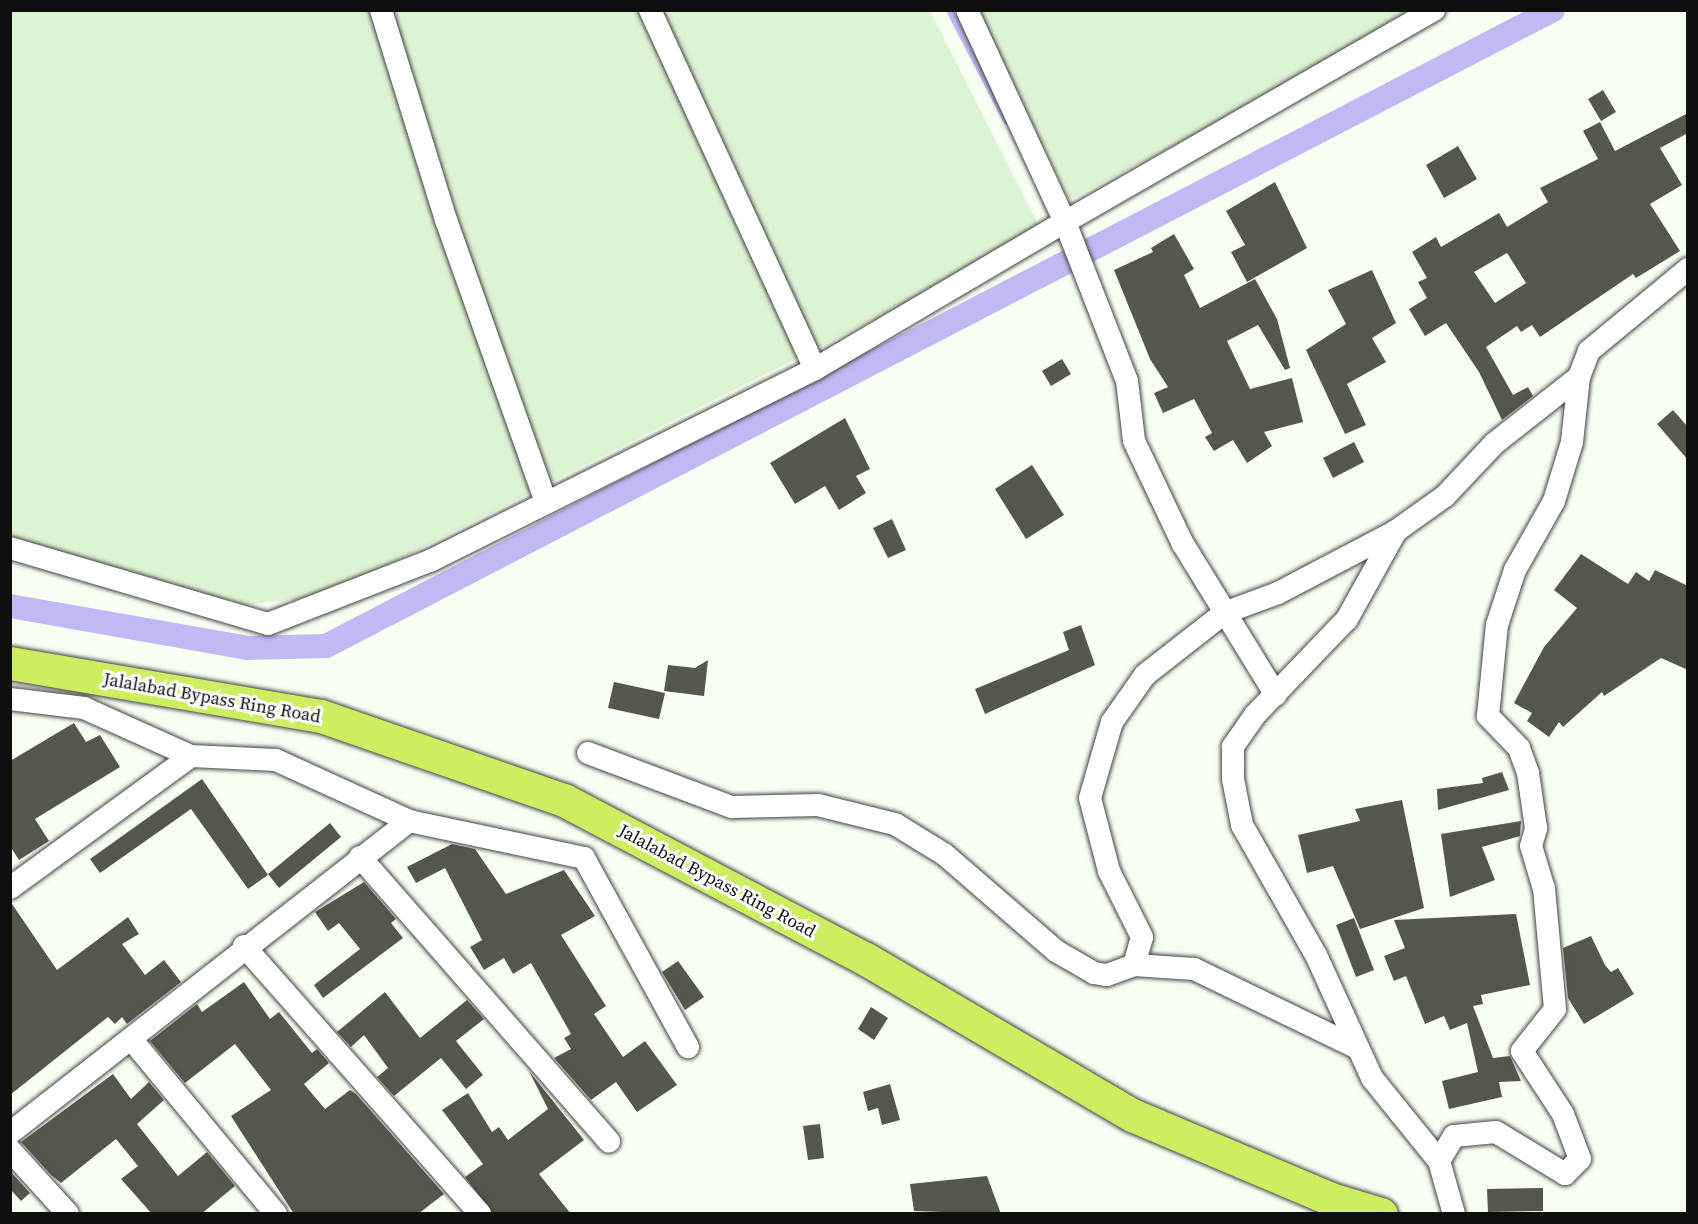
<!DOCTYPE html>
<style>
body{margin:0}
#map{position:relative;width:1698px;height:1224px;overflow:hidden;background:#f7fef2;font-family:"Source Serif 4",serif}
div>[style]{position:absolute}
.farmland>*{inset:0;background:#ddf4d2}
.stream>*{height:7px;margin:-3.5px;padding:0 3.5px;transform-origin:3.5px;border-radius:3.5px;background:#c1b8f4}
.canal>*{height:24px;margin:-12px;padding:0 12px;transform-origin:12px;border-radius:12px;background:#c1b8f4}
.building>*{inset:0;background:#55574c}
.roads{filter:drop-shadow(0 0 2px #424242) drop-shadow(0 0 2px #424242)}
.street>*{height:22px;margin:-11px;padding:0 11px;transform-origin:11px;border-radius:11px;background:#fff}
.highway>*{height:33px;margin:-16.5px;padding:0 16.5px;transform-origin:16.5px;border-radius:16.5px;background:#cdee60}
span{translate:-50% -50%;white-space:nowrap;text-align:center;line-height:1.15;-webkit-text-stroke:6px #fff;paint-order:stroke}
.street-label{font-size:18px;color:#0f0f0f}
.frame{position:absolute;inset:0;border:12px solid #0f0f0f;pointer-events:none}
</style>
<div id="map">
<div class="farmland">
<div style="clip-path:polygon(10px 11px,930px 11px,1043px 234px,328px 595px,217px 608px,11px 548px)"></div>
<div style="clip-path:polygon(978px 11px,1433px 11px,1069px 200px)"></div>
</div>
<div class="stream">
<div style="left:949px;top:10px;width:124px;rotate:62.6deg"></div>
</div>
<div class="canal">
<div style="left:10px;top:606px;width:241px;rotate:10deg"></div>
<div style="left:247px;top:648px;width:79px;rotate:-1.5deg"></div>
<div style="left:326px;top:646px;width:1382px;rotate:-27.4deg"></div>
</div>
<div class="building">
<div style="clip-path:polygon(1603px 90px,1616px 112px,1601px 121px,1588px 99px)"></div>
<div style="clip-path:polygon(evenodd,1688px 113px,1688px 133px,1660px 148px,1682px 185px,1650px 204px,1680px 251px,1636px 278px,1633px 274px,1540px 337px,1532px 325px,1521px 332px,1517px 326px,1486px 347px,1513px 395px,1528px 387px,1533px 396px,1502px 420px,1479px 372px,1446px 323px,1425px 336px,1409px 309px,1427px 298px,1418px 282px,1427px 278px,1412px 252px,1436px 237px,1441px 247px,1499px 213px,1507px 227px,1548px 202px,1540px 188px,1598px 159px,1583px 131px,1600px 122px,1615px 151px,1688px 113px,1507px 253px,1526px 283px,1495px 303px,1474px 272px,1507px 253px)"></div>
<div style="clip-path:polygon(1458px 146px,1477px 179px,1444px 198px,1426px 165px)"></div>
<div style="clip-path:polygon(1275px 182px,1307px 248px,1247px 282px,1231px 252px,1245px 245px,1226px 211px)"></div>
<div style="clip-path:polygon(1174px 234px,1194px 269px,1184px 275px,1200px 308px,1255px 279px,1277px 319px,1290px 368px,1285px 370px,1258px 325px,1227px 341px,1250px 389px,1292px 378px,1303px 422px,1264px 432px,1272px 446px,1247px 463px,1233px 440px,1214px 451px,1205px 437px,1212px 433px,1194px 399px,1163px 413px,1154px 393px,1168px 387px,1150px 359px,1114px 270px,1153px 252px,1151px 248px)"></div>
<div style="clip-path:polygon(1372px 270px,1396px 323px,1372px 338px,1386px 362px,1347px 384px,1366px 425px,1345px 434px,1306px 350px,1346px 324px,1328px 290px)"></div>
<div style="clip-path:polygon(1062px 359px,1071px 374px,1051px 386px,1042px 371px)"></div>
<div style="clip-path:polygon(1673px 410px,1688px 427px,1688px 460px,1657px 424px)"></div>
<div style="clip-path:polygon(845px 418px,870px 469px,856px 476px,866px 493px,839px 510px,825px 486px,795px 504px,770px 463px)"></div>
<div style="clip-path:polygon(1354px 442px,1364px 462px,1333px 478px,1323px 458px)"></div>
<div style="clip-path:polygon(1032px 465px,1064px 515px,1026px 539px,995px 489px)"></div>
<div style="clip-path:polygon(892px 519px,906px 550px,888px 558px,873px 528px)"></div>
<div style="clip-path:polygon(1581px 554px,1628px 584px,1636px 572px,1649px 581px,1655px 570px,1688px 586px,1688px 670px,1661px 658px,1604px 696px,1602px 692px,1563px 727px,1559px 722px,1549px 737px,1527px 721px,1532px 713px,1514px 703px,1544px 647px,1577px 608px,1554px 590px)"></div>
<div style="clip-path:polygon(1081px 625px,1095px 665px,985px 714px,975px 689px,1069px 650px,1063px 632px)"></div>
<div style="clip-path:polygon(708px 660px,704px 696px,664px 691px,668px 665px,695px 668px)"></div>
<div style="clip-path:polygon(614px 682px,665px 693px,659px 719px,608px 708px)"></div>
<div style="clip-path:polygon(74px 723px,86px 742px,100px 735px,120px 767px,35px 819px,49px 841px,19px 860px,10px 846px,10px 761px)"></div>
<div style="clip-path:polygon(1502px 772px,1509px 790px,1438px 810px,1437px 789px,1483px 783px,1482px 778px)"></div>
<div style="clip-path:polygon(202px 779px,268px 875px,248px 889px,191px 809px,100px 873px,90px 859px)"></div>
<div style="clip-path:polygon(1402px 800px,1424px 908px,1360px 929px,1333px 866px,1307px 873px,1298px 835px,1360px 821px,1355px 809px)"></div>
<div style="clip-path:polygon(1521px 821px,1520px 836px,1482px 847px,1495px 880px,1450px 897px,1441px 834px)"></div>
<div style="clip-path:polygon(330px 823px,341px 837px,279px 888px,268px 874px)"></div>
<div style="clip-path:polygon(452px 844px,475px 849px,506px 894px,564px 870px,595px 916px,561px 935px,606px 1006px,594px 1014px,623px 1057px,645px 1041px,677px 1085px,637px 1112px,616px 1082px,591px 1100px,554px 1058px,571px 1049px,564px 1038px,571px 1034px,531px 963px,513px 974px,504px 958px,484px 970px,470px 947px,482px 940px,445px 868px,416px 883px,407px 867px)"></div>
<div style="clip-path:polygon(364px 882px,396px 919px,391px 923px,403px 938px,323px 998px,314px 985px,360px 949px,339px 923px,328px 931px,315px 912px)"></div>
<div style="clip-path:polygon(10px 901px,57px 970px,128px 917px,139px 934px,122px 944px,145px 975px,164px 960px,181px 982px,127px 1024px,122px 1017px,115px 1024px,108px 1017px,10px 1095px)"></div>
<div style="clip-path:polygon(1516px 914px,1530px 985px,1481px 995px,1483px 1004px,1473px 1006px,1493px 1058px,1510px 1056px,1521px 1081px,1499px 1082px,1502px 1097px,1449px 1109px,1442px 1081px,1478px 1072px,1467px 1023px,1450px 1030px,1444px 1016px,1425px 1024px,1406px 976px,1394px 981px,1384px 956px,1405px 948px,1394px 920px)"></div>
<div style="clip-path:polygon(1354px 918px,1374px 970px,1356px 977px,1336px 925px)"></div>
<div style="clip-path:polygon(1591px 936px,1605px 965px,1611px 972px,1618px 968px,1634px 994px,1584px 1024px,1568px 998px,1563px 948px)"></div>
<div style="clip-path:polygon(678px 961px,704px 997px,685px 1010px,662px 972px)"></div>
<div style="clip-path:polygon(244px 982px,270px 1019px,279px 1012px,312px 1053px,317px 1049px,329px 1063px,304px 1084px,325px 1109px,350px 1090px,356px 1094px,444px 1194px,418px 1214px,294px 1214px,231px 1116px,271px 1090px,235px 1044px,185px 1083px,150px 1041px,197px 1004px,202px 1012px)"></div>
<div style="clip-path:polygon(385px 992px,420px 1038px,467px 1000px,484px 1019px,456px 1041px,483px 1075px,466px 1089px,441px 1058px,394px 1096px,377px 1077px,388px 1068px,364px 1035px,351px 1047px,337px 1032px)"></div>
<div style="clip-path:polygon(871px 1007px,888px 1018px,874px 1040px,858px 1029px)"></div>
<div style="clip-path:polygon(529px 1071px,584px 1140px,539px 1174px,571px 1214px,493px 1214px,465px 1177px,483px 1164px,442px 1110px,468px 1093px,492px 1132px,499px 1127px,508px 1140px,548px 1109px)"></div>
<div style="clip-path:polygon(113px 1074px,131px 1099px,149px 1082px,164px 1100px,137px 1124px,178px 1176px,207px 1152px,235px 1186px,201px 1214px,152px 1214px,121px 1179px,138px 1166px,116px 1139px,61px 1183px,51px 1175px,21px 1142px)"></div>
<div style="clip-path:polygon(890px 1084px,900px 1120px,882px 1125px,878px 1108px,868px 1111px,863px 1092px)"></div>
<div style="clip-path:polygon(820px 1124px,824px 1158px,808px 1160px,803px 1126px)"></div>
<div style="clip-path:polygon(10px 1171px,30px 1193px,21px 1201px,10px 1189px)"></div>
<div style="clip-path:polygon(987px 1176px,1001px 1214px,914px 1211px,910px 1184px)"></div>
<div style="clip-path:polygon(1543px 1188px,1543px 1211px,1488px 1212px,1487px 1189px)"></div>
</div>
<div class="roads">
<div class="street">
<div style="left:381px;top:10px;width:220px;rotate:72.8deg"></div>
<div style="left:446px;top:220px;width:300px;rotate:70.5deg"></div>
<div style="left:650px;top:10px;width:395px;rotate:65.3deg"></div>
<div style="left:967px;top:10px;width:234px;rotate:65.2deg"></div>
<div style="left:1065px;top:222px;width:426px;rotate:-29.9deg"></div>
<div style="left:1396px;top:531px;width:101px;rotate:119.1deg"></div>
<div style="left:1347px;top:619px;width:133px;rotate:133.8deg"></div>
<div style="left:1255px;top:715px;width:39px;rotate:125deg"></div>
<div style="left:1233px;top:747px;width:32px;rotate:90deg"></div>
<div style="left:1233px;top:779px;width:47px;rotate:78.9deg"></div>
<div style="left:1242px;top:825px;width:150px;rotate:60.4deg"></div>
<div style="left:1316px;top:955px;width:135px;rotate:65.5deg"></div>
<div style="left:1372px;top:1078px;width:107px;rotate:51.1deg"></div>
<div style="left:10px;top:548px;width:269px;rotate:16.4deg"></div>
<div style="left:268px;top:624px;width:176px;rotate:-21.3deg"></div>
<div style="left:432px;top:560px;width:428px;rotate:-26.5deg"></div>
<div style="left:815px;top:369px;width:290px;rotate:-30.5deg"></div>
<div style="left:1065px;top:222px;width:171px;rotate:68.7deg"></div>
<div style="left:1127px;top:381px;width:60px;rotate:83.3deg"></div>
<div style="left:1134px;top:441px;width:114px;rotate:64.6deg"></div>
<div style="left:1183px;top:544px;width:177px;rotate:58.4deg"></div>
<div style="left:10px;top:699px;width:75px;rotate:6.9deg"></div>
<div style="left:84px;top:708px;width:117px;rotate:24.2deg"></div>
<div style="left:191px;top:756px;width:85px;rotate:2.7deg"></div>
<div style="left:276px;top:760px;width:146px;rotate:24.6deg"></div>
<div style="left:409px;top:821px;width:179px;rotate:11.9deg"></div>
<div style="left:584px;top:858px;width:216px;rotate:61.2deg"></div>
<div style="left:588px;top:753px;width:154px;rotate:20.6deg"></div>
<div style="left:732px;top:807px;width:86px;rotate:-1.3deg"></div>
<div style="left:818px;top:805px;width:79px;rotate:13.9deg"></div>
<div style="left:895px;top:824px;width:57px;rotate:31.5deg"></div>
<div style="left:944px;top:854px;width:148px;rotate:40.9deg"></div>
<div style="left:1056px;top:951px;width:44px;rotate:30.1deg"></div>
<div style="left:1094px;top:973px;width:13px;rotate:9deg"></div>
<div style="left:1107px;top:975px;width:29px;rotate:-20deg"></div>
<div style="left:1134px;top:965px;width:60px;rotate:3.8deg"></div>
<div style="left:1194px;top:969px;width:179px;rotate:25.8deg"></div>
<div style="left:360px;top:857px;width:378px;rotate:48.8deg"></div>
<div style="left:10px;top:888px;width:224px;rotate:-36.1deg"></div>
<div style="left:244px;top:946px;width:357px;rotate:48.6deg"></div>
<div style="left:1134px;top:965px;width:29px;rotate:-74deg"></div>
<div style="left:1142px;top:937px;width:74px;rotate:-116.6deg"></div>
<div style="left:1109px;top:871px;width:75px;rotate:-104.6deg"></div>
<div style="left:1090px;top:798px;width:79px;rotate:-73.9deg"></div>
<div style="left:1112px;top:722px;width:57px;rotate:-54.9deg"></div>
<div style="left:1145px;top:675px;width:100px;rotate:-38.1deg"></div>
<div style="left:1224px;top:613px;width:58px;rotate:-20.3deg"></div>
<div style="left:1278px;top:593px;width:133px;rotate:-27.7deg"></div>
<div style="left:1396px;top:531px;width:60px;rotate:-35.5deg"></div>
<div style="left:1445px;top:496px;width:73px;rotate:-46.7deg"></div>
<div style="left:1495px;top:443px;width:107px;rotate:-38.2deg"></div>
<div style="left:1579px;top:377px;width:28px;rotate:-69deg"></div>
<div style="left:1589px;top:351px;width:129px;rotate:-39.6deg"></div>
<div style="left:132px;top:1040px;width:226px;rotate:50.4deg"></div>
<div style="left:10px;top:1133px;width:507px;rotate:-38.02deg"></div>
<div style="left:10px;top:1150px;width:86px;rotate:47.8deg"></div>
<div style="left:1454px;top:1214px;width:55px;rotate:-105.8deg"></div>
<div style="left:1439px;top:1161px;width:29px;rotate:-59deg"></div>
<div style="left:1454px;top:1136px;width:42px;rotate:-5.4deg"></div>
<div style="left:1496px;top:1132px;width:81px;rotate:31.3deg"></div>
<div style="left:1565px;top:1174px;width:21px;rotate:-45deg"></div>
<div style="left:1580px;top:1159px;width:48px;rotate:-110.7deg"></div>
<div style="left:1563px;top:1114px;width:75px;rotate:-123.1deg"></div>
<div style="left:1522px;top:1051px;width:53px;rotate:-51.8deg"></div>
<div style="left:1555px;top:1009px;width:121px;rotate:-95.2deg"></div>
<div style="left:1544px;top:889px;width:45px;rotate:-106.8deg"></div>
<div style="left:1531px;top:846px;width:19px;rotate:-74deg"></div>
<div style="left:1536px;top:828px;width:56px;rotate:-98.3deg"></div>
<div style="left:1528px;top:773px;width:27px;rotate:-110deg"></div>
<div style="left:1519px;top:748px;width:45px;rotate:-134.1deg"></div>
<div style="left:1488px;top:716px;width:91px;rotate:-84.4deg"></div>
<div style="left:1497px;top:625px;width:58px;rotate:-71.9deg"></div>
<div style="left:1515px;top:570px;width:79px;rotate:-60.5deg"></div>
<div style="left:1554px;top:501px;width:62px;rotate:-73deg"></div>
<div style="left:1572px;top:442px;width:65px;rotate:-83.9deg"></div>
</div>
<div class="highway">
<div style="left:10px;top:663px;width:315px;rotate:9.7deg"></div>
<div style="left:321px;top:716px;width:257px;rotate:19.1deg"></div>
<div style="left:564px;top:800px;width:341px;rotate:27.8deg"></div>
<div style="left:866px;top:959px;width:308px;rotate:30.4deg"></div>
<div style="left:1132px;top:1115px;width:216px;rotate:22.9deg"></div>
<div style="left:1331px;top:1199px;width:52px;rotate:16.7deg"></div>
</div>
</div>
<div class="street-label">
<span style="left:212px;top:698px;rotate:10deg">Jalalabad Bypass Ring Road</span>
<span style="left:717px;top:881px;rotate:28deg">Jalalabad Bypass Ring Road</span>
</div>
<div class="frame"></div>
</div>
